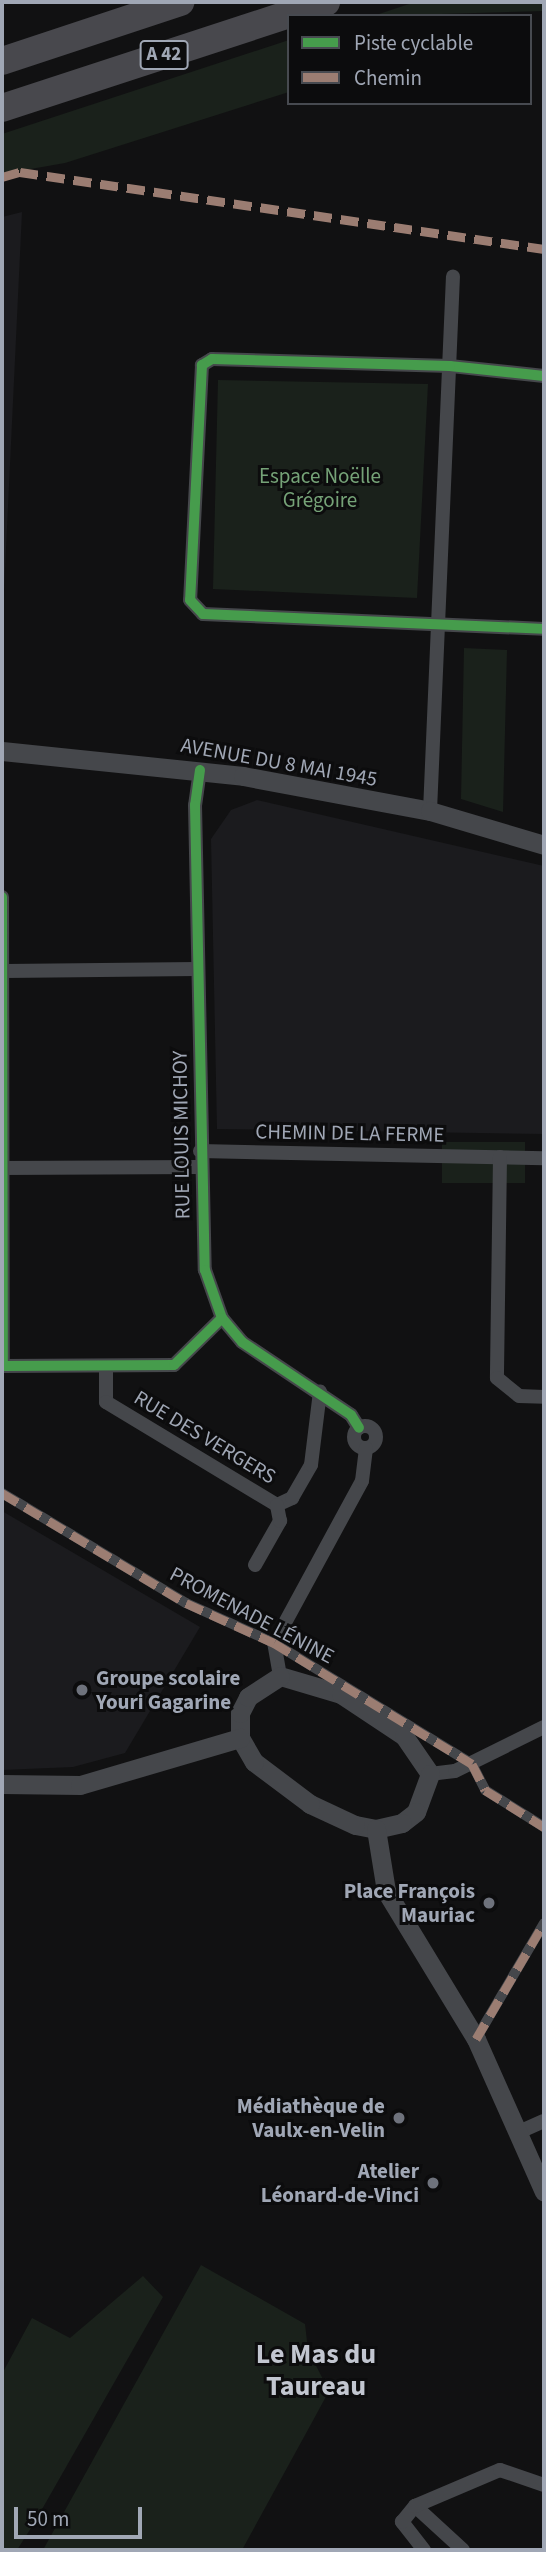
<!DOCTYPE html>
<meta charset="utf-8">
<style>
body{margin:0}
#map{position:relative;width:546px;height:2552px;overflow:hidden;background:#111112;font-family:"Source Sans 3",sans-serif}
div>[style]{position:absolute}
.built>*{inset:0;background:#1b1b1e}
.green>*{inset:0;background:#1a211b}
.pedestrian>*{height:10px;margin:-5px;padding:0 5px;transform-origin:5px;border-radius:5px;background:#45474b}
.minor>*{height:14px;margin:-7px;padding:0 7px;transform-origin:7px;border-radius:7px;background:#45474b}
.minor>.ring{margin:-7px;padding:0;box-sizing:content-box;background:none;border:14px solid #45474b;border-radius:50%}
.tertiary>*{height:19px;margin:-9.5px;padding:0 9.5px;transform-origin:9.5px;border-radius:9.5px;background:#45474b}
.motorway>*{height:28px;margin:-14px;padding:0 14px;transform-origin:14px;border-radius:14px;background:#48484d}
.quiet>*{height:9px;margin-top:-4.5px;transform-origin:0;background:repeating-linear-gradient(90deg,#9b7d72 0 18px,transparent 0 27px)}
.cycleway>*{height:10px;margin:-5px;padding:0 5px;transform-origin:5px;border-radius:5px;background:#469c4c}
.dots>*{width:19px;height:19px;translate:-50% -50%;box-sizing:border-box;border:4px solid #0c0c0d;border-radius:50%}
span{translate:-50% -50%;white-space:nowrap;text-align:center;line-height:1.15;-webkit-text-stroke:6px #0c0c0d;paint-order:stroke}
.shield-label span{padding:2px 5px;background:#0c0c0d;border:2px solid;border-radius:5px;-webkit-text-stroke-width:0}
.shield-label{font-size:19px;color:#a0a7b5;font-weight:700}
.park-label{font-size:21px;color:#75a277}
.street-label{font-size:21px;color:#a0a7b5}
.poi-label{font-size:21px;color:#a0a7b5;font-weight:700}
.left{translate:0 -50%;text-align:left}
.right{translate:-100% -50%;text-align:right}
.district-label{font-size:28px;color:#c2c6d0;font-weight:700}
.frame{position:absolute;inset:0;border:4px solid #a0a7b5;pointer-events:none}
.legend{position:absolute;left:287px;top:14px;width:245px;height:91px;box-sizing:border-box;background:#0c0c0d;border:2px solid #474a50;margin:0;padding:9px 12px;list-style:none;font-size:21px;color:#a0a7b5}
.legend li{display:flex;align-items:center;gap:14px;height:35px}
.legend b{width:35px;border:2px solid #474a50}
.scale{position:absolute;left:14px;top:2507px;width:128px;height:32px;box-sizing:border-box;border:4px solid #a0a7b5;border-top:0;padding-left:9px;font-size:21px;line-height:24px;white-space:nowrap;color:#a0a7b5;-webkit-text-stroke:5px #0c0c0d;paint-order:stroke}
</style>
<div id="map">
<div class="built">
<div style="clip-path:polygon(22px 212px,2px 633px,2px 217px)"></div>
<div style="clip-path:polygon(257px 800px,544px 866px,544px 1134px,217px 1129px,211px 839px,231px 810px)"></div>
<div style="clip-path:polygon(2px 1511px,200px 1627px,125px 1753px,73px 1767px,2px 1770px)"></div>
</div>
<div class="green">
<div style="clip-path:polygon(415px 2px,544px 2px,544px 11px,373px 16px)"></div>
<div style="clip-path:polygon(289px 40px,289px 92px,65px 163px,2px 174px,2px 134px)"></div>
<div style="clip-path:polygon(218px 380px,428px 384px,417px 598px,213px 589px)"></div>
<div style="clip-path:polygon(464px 648px,507px 650px,503px 812px,461px 799px)"></div>
<div style="clip-path:polygon(442px 1142px,525px 1142px,525px 1183px,442px 1183px)"></div>
<div style="clip-path:polygon(201px 2265px,305px 2324px,308px 2350px,329px 2391px,310px 2426px,242px 2550px,43px 2550px)"></div>
<div style="clip-path:polygon(143px 2276px,163px 2297px,33px 2525px,17px 2550px,2px 2550px,2px 2374px,32px 2318px,70px 2338px)"></div>
</div>
<div class="pedestrian">
<div style="left:2px;top:1493px;width:214px;rotate:30.9deg"></div>
<div style="left:186px;top:1603px;width:97px;rotate:24.4deg"></div>
<div style="left:274px;top:1643px;width:232px;rotate:31.4deg"></div>
<div style="left:472px;top:1764px;width:29px;rotate:63deg"></div>
<div style="left:485px;top:1790px;width:70px;rotate:32.1deg"></div>
<div style="left:476px;top:2039px;width:134px;rotate:-59.6deg"></div>
</div>
<div class="minor">
<div style="left:544px;top:376px;width:95px;rotate:-173.9deg"></div>
<div style="left:450px;top:366px;width:238px;rotate:-178.3deg"></div>
<div style="left:212px;top:359px;width:12px;rotate:149deg"></div>
<div style="left:202px;top:365px;width:235px;rotate:92.9deg"></div>
<div style="left:190px;top:600px;width:19px;rotate:47deg"></div>
<div style="left:203px;top:614px;width:341px;rotate:2.5deg"></div>
<div style="left:200px;top:770px;width:35px;rotate:98deg"></div>
<div style="left:195px;top:805px;width:465px;rotate:88.8deg"></div>
<div style="left:205px;top:1270px;width:51px;rotate:70.5deg"></div>
<div style="left:222px;top:1318px;width:31px;rotate:50deg"></div>
<div style="left:242px;top:1342px;width:131px;rotate:33.8deg"></div>
<div style="left:351px;top:1415px;width:15px;rotate:58deg"></div>
<div style="left:430px;top:811px;width:535px;rotate:-87.54deg"></div>
<div style="left:2px;top:897px;width:469px;rotate:89.9deg"></div>
<div style="left:3px;top:1366px;width:171px;rotate:-0.3deg"></div>
<div style="left:174px;top:1365px;width:67px;rotate:-44.4deg"></div>
<div style="left:5px;top:971px;width:192px;rotate:-0.6deg"></div>
<div style="left:200px;top:1151px;width:344px;rotate:1.2deg"></div>
<div style="left:500px;top:1157px;width:221px;rotate:90.8deg"></div>
<div style="left:497px;top:1378px;width:28px;rotate:39deg"></div>
<div style="left:519px;top:1396px;width:25px;rotate:2deg"></div>
<div style="left:2px;top:1168px;width:198px;rotate:-0.3deg"></div>
<div style="left:106px;top:1367px;width:35px;rotate:90deg"></div>
<div style="left:106px;top:1402px;width:200px;rotate:31.1deg"></div>
<div style="left:277px;top:1505px;width:17px;rotate:-25deg"></div>
<div style="left:292px;top:1498px;width:38px;rotate:-60deg"></div>
<div style="left:311px;top:1465px;width:74px;rotate:-83deg"></div>
<div class="ring" style="left:354px;top:1426px;width:8px;height:8px"></div>
<div style="left:255px;top:1565px;width:51px;rotate:-60.4deg"></div>
<div style="left:280px;top:1521px;width:16px;rotate:-101deg"></div>
<div style="left:280px;top:1676px;width:34px;rotate:-100deg"></div>
<div style="left:274px;top:1643px;width:184px;rotate:-61.5deg"></div>
<div style="left:362px;top:1481px;width:33px;rotate:-83deg"></div>
<div style="left:430px;top:1774px;width:25px;rotate:-7deg"></div>
<div style="left:455px;top:1771px;width:99px;rotate:-26.3deg"></div>
<div style="left:519px;top:2132px;width:27px;rotate:-24deg"></div>
<div style="left:415px;top:2506px;width:65px;rotate:42.5deg"></div>
<div style="left:424px;top:2550px;width:36px;rotate:-128deg"></div>
<div style="left:402px;top:2522px;width:21px;rotate:-51deg"></div>
<div style="left:415px;top:2506px;width:92px;rotate:-23deg"></div>
<div style="left:500px;top:2470px;width:46px;rotate:18.8deg"></div>
</div>
<div class="tertiary">
<div style="left:2px;top:751px;width:242px;rotate:5.9deg"></div>
<div style="left:243px;top:776px;width:190px;rotate:10.6deg"></div>
<div style="left:430px;top:811px;width:119px;rotate:16.6deg"></div>
<div style="left:280px;top:1676px;width:64px;rotate:16.4deg"></div>
<div style="left:341px;top:1694px;width:76px;rotate:33.7deg"></div>
<div style="left:404px;top:1736px;width:46px;rotate:55.6deg"></div>
<div style="left:430px;top:1774px;width:40px;rotate:110.2deg"></div>
<div style="left:416px;top:1812px;width:18px;rotate:142deg"></div>
<div style="left:402px;top:1823px;width:27px;rotate:167deg"></div>
<div style="left:376px;top:1829px;width:21px;rotate:-169deg"></div>
<div style="left:355px;top:1825px;width:50px;rotate:-155deg"></div>
<div style="left:310px;top:1804px;width:70px;rotate:-143.1deg"></div>
<div style="left:254px;top:1762px;width:28px;rotate:-120deg"></div>
<div style="left:240px;top:1738px;width:25px;rotate:-90deg"></div>
<div style="left:240px;top:1713px;width:18px;rotate:-63deg"></div>
<div style="left:248px;top:1697px;width:38px;rotate:-33deg"></div>
<div style="left:2px;top:1784px;width:78px;rotate:0.7deg"></div>
<div style="left:80px;top:1785px;width:167px;rotate:-16.4deg"></div>
<div style="left:376px;top:1829px;width:63px;rotate:80.8deg"></div>
<div style="left:386px;top:1891px;width:173px;rotate:58.7deg"></div>
<div style="left:476px;top:2039px;width:167px;rotate:66deg"></div>
</div>
<div class="motorway">
<div style="left:2px;top:61px;width:188px;rotate:-18.3deg"></div>
<div style="left:2px;top:108px;width:341px;rotate:-18.1deg"></div>
</div>
<div class="quiet">
<div style="left:2px;top:177px;width:19px;rotate:-16deg"></div>
<div style="left:20px;top:172px;width:530px;rotate:8.36deg"></div>
<div style="left:2px;top:1493px;width:214px;rotate:30.9deg"></div>
<div style="left:186px;top:1603px;width:97px;rotate:24.4deg"></div>
<div style="left:274px;top:1643px;width:232px;rotate:31.4deg"></div>
<div style="left:472px;top:1764px;width:29px;rotate:63deg"></div>
<div style="left:485px;top:1790px;width:70px;rotate:32.1deg"></div>
<div style="left:476px;top:2039px;width:134px;rotate:-59.6deg"></div>
</div>
<div class="cycleway">
<div style="left:544px;top:376px;width:95px;rotate:-173.9deg"></div>
<div style="left:450px;top:366px;width:238px;rotate:-178.3deg"></div>
<div style="left:212px;top:359px;width:12px;rotate:149deg"></div>
<div style="left:202px;top:365px;width:235px;rotate:92.9deg"></div>
<div style="left:190px;top:600px;width:19px;rotate:47deg"></div>
<div style="left:203px;top:614px;width:341px;rotate:2.5deg"></div>
<div style="left:200px;top:770px;width:35px;rotate:98deg"></div>
<div style="left:195px;top:805px;width:465px;rotate:88.8deg"></div>
<div style="left:205px;top:1270px;width:51px;rotate:70.5deg"></div>
<div style="left:222px;top:1318px;width:31px;rotate:50deg"></div>
<div style="left:242px;top:1342px;width:131px;rotate:33.8deg"></div>
<div style="left:351px;top:1415px;width:15px;rotate:58deg"></div>
<div style="left:2px;top:897px;width:469px;rotate:89.9deg"></div>
<div style="left:3px;top:1366px;width:171px;rotate:-0.3deg"></div>
<div style="left:174px;top:1365px;width:67px;rotate:-44.4deg"></div>
</div>
<div class="dots">
<div style="left:82px;top:1690px;background:#6e727c"></div>
<div style="left:489px;top:1903px;background:#6e727c"></div>
<div style="left:399px;top:2118px;background:#6e727c"></div>
<div style="left:433px;top:2183px;background:#6e727c"></div>
</div>
<div class="shield-label">
<span style="left:164px;top:55px">A 42</span>
</div>
<div class="park-label">
<span style="left:320px;top:488px">Espace Noëlle<br>Grégoire</span>
</div>
<div class="street-label">
<span style="left:279px;top:762px;rotate:10deg">AVENUE DU 8 MAI 1945</span>
<span style="left:350px;top:1133px;rotate:1deg">CHEMIN DE LA FERME</span>
<span style="left:181px;top:1135px;rotate:-91deg">RUE LOUIS MICHOY</span>
<span style="left:205px;top:1437px;rotate:31deg">RUE DES VERGERS</span>
<span style="left:252px;top:1615px;rotate:28deg">PROMENADE LÉNINE</span>
</div>
<div class="poi-label">
<span class="left" style="left:96px;top:1690px">Groupe scolaire<br>Youri Gagarine</span>
<span class="right" style="left:475px;top:1903px">Place François<br>Mauriac</span>
<span class="right" style="left:385px;top:2118px">Médiathèque de<br>Vaulx-en-Velin</span>
<span class="right" style="left:419px;top:2183px">Atelier<br>Léonard-de-Vinci</span>
</div>
<div class="district-label">
<span style="left:316px;top:2370px">Le Mas du<br>Taureau</span>
</div>
<div class="frame"></div>
<ul class="legend">
<li><b style="height:9px;background:#469c4c"></b>Piste cyclable</li>
<li><b style="height:9px;background:#9b7d72"></b>Chemin</li>
</ul>
<div class="scale">50 m</div>
</div>
